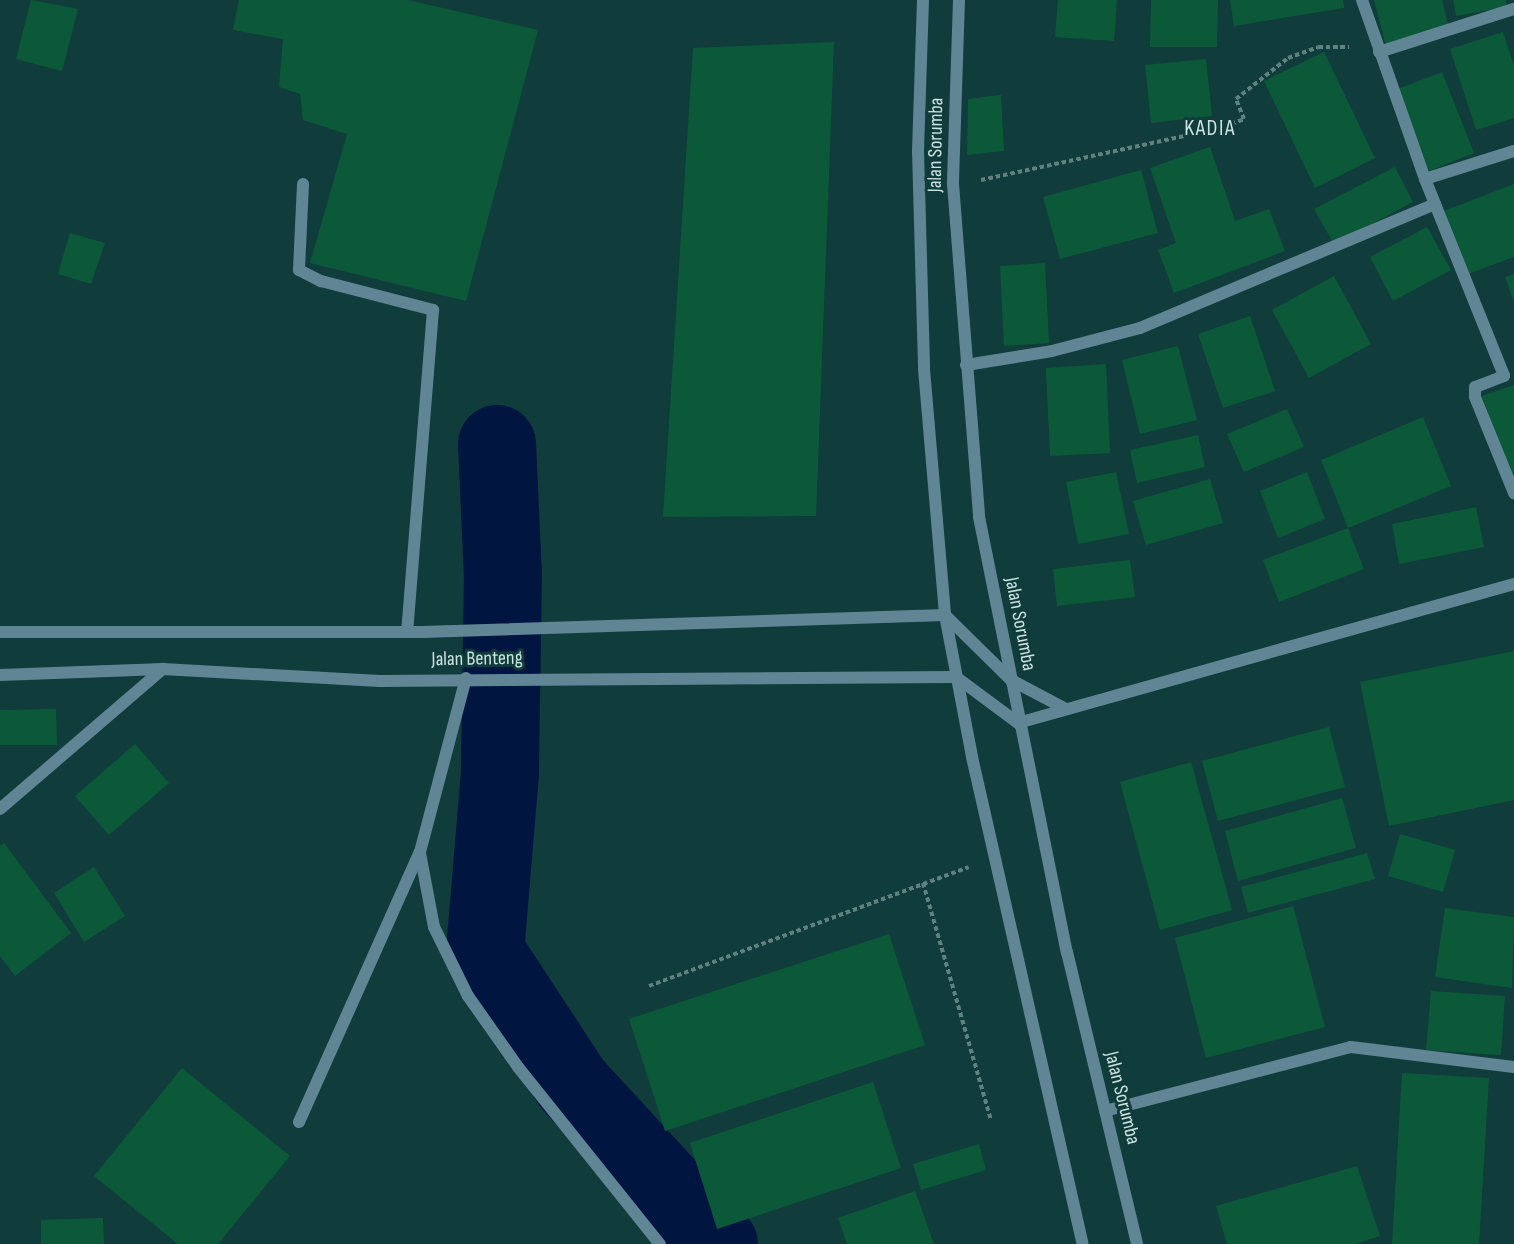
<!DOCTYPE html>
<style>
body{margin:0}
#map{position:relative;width:1514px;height:1244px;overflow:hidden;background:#103c3b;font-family:"Sofia Sans Condensed",sans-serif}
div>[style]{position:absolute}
.river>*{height:78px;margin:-39px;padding:0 39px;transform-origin:39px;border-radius:39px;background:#00153f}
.building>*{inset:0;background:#0c593a}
.path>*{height:4px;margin-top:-2px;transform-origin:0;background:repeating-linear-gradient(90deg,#5f8281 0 4.5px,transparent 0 7.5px)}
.service>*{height:12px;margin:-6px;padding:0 6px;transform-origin:6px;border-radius:6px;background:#608696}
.minor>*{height:12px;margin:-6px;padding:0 6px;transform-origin:6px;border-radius:6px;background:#608696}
.tertiary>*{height:12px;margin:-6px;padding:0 6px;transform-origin:6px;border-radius:6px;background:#608696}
span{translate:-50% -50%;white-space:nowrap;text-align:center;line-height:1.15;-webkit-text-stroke:6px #103c3b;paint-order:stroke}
.street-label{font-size:20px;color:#cde3e2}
.quarter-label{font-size:22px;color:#cde3e2;letter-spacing:1.5px}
</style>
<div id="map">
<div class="river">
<div style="left:497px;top:444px;width:130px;rotate:87.4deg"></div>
<div style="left:503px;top:574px;width:199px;rotate:90.9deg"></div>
<div style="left:500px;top:773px;width:179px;rotate:94.8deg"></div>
<div style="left:485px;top:951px;width:159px;rotate:56.8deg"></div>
<div style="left:572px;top:1084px;width:217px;rotate:47.4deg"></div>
</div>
<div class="building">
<div style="clip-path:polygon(31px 0,78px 9px,62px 71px,16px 59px)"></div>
<div style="clip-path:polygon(239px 0,408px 0,538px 30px,466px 301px,310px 263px,347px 134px,303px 120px,300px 94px,279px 87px,283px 39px,233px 30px)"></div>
<div style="clip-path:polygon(1058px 0,1117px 0,1114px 41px,1055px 37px)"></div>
<div style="clip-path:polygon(1151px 0,1218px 0,1217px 47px,1150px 47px)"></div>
<div style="clip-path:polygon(1230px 0,1343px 0,1344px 8px,1234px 26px)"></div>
<div style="clip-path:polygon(1374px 0,1442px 0,1449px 29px,1386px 46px)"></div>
<div style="clip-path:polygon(1453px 0,1506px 0,1507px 7px,1456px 16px)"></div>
<div style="clip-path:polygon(1503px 32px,1514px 66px,1514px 118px,1476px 130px,1450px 49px)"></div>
<div style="clip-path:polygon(834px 42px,816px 516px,663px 517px,693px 48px)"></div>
<div style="clip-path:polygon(1324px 52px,1375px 158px,1315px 188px,1264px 81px)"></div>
<div style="clip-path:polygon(1206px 59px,1212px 116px,1151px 123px,1145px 65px)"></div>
<div style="clip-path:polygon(1442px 72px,1474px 153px,1429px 171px,1398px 89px)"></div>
<div style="clip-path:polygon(1001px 95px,1004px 151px,967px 155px,968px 99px)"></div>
<div style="clip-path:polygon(1210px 147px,1235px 221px,1269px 209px,1285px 251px,1174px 293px,1158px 250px,1176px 243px,1150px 168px)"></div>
<div style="clip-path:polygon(1395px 167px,1413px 202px,1334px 244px,1314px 209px)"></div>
<div style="clip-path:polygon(1141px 170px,1158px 233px,1060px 259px,1043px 197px)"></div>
<div style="clip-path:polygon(1514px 184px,1514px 257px,1468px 274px,1444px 211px)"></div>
<div style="clip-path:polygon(1427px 227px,1451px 270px,1393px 301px,1370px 257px)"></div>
<div style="clip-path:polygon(70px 233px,105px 243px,91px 284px,58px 274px)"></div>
<div style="clip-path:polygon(1045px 263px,1049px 343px,1004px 346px,1000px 266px)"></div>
<div style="clip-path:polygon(1514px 274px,1514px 302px,1505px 277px)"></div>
<div style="clip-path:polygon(1334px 276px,1371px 344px,1309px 378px,1272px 310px)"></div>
<div style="clip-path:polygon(1250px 316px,1275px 391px,1223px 408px,1198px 334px)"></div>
<div style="clip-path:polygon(1178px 346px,1197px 420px,1140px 434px,1122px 360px)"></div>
<div style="clip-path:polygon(1106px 364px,1110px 453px,1050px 456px,1046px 368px)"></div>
<div style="clip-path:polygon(1514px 385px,1514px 483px,1482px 396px)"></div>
<div style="clip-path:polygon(1287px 409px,1304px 447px,1244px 472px,1227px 434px)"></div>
<div style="clip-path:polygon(1423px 417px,1451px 486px,1348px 528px,1321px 460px)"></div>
<div style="clip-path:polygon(1198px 435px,1205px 467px,1137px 483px,1130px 450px)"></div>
<div style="clip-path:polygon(1116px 472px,1129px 534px,1078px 544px,1066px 482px)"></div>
<div style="clip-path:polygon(1307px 472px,1325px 519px,1278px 538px,1260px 491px)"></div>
<div style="clip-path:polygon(1210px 479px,1223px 523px,1146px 545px,1133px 501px)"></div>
<div style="clip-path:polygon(1476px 507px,1484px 547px,1399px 564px,1392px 524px)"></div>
<div style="clip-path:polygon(1348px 528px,1364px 569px,1279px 602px,1263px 560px)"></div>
<div style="clip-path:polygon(1130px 560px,1135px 597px,1057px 606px,1053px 569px)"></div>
<div style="clip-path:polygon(1514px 651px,1514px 800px,1389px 826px,1360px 682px)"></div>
<div style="clip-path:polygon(56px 709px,57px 745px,0 745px,0 710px)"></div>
<div style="clip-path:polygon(1329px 727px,1345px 787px,1218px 821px,1202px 761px)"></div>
<div style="clip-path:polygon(135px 744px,169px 783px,109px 835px,75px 796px)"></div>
<div style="clip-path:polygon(1191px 762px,1232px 910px,1160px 930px,1120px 782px)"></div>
<div style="clip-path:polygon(1342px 798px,1356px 848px,1238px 881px,1225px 831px)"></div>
<div style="clip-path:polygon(1400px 834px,1455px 850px,1443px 892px,1388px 876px)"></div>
<div style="clip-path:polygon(4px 843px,71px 933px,15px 976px,0 956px,0 846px)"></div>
<div style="clip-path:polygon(1367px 853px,1375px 879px,1248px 913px,1241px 887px)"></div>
<div style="clip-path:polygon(94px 867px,125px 916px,84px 942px,54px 893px)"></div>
<div style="clip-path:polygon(1293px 906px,1325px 1027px,1206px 1058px,1175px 938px)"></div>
<div style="clip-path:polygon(1445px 908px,1514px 917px,1512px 988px,1435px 977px)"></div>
<div style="clip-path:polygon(889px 934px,925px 1045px,665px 1131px,629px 1019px)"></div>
<div style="clip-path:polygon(1431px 991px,1505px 996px,1501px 1055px,1426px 1050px)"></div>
<div style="clip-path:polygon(182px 1068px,290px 1156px,218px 1244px,178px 1244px,94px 1176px)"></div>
<div style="clip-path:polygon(1402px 1073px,1489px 1078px,1479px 1244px,1392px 1244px)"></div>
<div style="clip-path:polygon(873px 1082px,901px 1168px,717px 1229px,690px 1143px)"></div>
<div style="clip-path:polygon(979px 1144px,986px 1170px,921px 1190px,913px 1164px)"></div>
<div style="clip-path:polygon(1357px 1166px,1380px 1236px,1356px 1244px,1227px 1244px,1216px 1206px)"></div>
<div style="clip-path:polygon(915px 1191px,934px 1244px,847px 1244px,838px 1218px)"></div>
<div style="clip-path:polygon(103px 1218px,104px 1244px,41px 1244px,41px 1220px)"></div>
</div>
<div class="path">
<div style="left:981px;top:180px;width:241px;rotate:-12.2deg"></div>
<div style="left:1217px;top:129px;width:29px;rotate:-20deg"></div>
<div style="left:1244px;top:119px;width:22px;rotate:-112deg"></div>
<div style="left:1236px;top:99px;width:66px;rotate:-38.3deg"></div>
<div style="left:1288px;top:58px;width:32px;rotate:-20deg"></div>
<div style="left:1318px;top:47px;width:31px"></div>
<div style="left:923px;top:883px;width:247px;rotate:74deg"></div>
<div style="left:649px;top:986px;width:341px;rotate:-20.4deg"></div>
</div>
<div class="service">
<div style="left:303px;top:184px;width:86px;rotate:92.7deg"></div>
<div style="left:299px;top:270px;width:25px;rotate:27deg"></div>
<div style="left:321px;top:281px;width:116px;rotate:14.5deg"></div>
<div style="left:433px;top:310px;width:323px;rotate:94.6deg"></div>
<div style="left:420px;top:853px;width:75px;rotate:79.3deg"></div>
<div style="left:434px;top:927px;width:77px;rotate:63.8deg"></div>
<div style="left:468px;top:996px;width:87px;rotate:54.8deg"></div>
<div style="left:518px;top:1067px;width:227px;rotate:51.3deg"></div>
<div style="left:299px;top:1122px;width:296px;rotate:-65.9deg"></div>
<div style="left:420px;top:852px;width:180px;rotate:-75.2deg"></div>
</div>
<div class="minor">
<div style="left:1362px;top:0;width:190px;rotate:70.6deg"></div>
<div style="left:1425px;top:179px;width:212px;rotate:68.1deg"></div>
<div style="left:1504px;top:376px;width:31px;rotate:159deg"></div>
<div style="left:1475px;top:387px;width:10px;rotate:90deg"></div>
<div style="left:1475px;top:397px;width:104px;rotate:67.9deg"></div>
<div style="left:1379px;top:52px;width:142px;rotate:-17.7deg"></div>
<div style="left:1425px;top:179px;width:93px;rotate:-17.5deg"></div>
<div style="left:966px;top:365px;width:87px;rotate:-9.2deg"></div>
<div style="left:1052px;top:351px;width:91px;rotate:-14.6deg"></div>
<div style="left:1140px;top:328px;width:320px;rotate:-22.8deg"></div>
<div style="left:0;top:632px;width:422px"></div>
<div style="left:422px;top:632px;width:523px;rotate:-1.86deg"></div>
<div style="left:0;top:675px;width:163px;rotate:-2.1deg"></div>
<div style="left:163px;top:669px;width:217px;rotate:3.2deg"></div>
<div style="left:380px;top:681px;width:576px;rotate:-0.4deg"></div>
<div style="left:1011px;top:680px;width:60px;rotate:27.8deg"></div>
<div style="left:1018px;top:723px;width:515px;rotate:-15.66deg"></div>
<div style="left:0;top:809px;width:215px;rotate:-40.7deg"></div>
<div style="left:1105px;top:1111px;width:254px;rotate:-14.6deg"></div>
<div style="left:1351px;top:1047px;width:164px;rotate:7deg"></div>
</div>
<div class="tertiary">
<div style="left:923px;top:0;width:151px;rotate:91.9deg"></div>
<div style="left:918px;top:151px;width:218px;rotate:88.4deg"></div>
<div style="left:924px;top:369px;width:247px;rotate:85.1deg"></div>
<div style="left:945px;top:615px;width:145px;rotate:79.2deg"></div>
<div style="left:972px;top:757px;width:499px;rotate:77.2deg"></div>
<div style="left:959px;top:0;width:184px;rotate:91.9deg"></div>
<div style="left:953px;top:184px;width:334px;rotate:85.5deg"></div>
<div style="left:979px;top:517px;width:444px;rotate:78.6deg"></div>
<div style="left:1067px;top:952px;width:300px;rotate:76.5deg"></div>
<div style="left:945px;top:615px;width:93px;rotate:44.6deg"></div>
<div style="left:956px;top:677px;width:77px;rotate:36.6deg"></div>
</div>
<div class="street-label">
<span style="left:936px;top:145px;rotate:-89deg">Jalan Sorumba</span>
<span style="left:1020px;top:624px;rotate:79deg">Jalan Sorumba</span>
<span style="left:477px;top:659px;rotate:-1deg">Jalan Benteng</span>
<span style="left:1122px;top:1098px;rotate:76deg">Jalan Sorumba</span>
</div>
<div class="quarter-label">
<span style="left:1210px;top:129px">KADIA</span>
</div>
</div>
